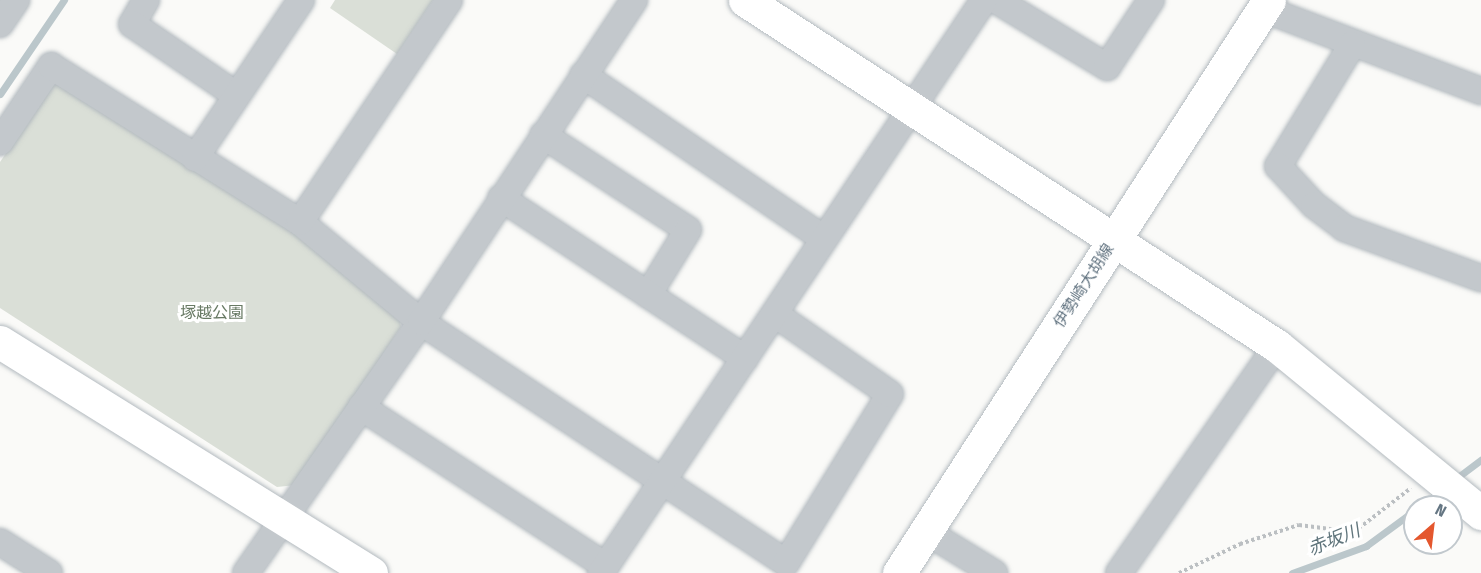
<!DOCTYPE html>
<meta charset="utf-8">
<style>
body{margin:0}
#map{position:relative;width:1481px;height:573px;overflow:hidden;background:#fafaf8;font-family:"Fira Sans Condensed","Noto Sans JP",sans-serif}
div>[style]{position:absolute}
.green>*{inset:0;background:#dadfd7}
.stream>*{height:7px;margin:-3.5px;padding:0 3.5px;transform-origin:3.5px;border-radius:3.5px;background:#bbc7cb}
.path>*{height:4px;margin-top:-2px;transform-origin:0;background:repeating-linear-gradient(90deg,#bbbfc2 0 3px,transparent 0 6px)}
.roads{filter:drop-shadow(0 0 2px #b3babf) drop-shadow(0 0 2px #b3babf)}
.street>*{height:26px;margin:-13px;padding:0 13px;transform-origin:13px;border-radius:13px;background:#c3c8cc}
.secondary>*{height:33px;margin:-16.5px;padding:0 16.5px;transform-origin:16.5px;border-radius:16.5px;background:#fff}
.primary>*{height:33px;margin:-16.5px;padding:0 16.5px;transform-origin:16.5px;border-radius:16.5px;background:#fff}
span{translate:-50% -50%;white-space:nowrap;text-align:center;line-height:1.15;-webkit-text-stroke:6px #fff;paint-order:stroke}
.street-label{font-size:16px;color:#657683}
.park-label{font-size:16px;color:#687a64}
.water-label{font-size:18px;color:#60757c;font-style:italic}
.north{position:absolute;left:1403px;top:495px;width:60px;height:60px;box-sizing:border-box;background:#fff;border:2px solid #c1c8cd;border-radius:50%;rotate:28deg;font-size:16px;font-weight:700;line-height:24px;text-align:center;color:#657683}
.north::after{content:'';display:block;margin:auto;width:21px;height:27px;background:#e4572e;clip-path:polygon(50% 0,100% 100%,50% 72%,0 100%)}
</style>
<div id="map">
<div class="green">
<div style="clip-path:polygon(335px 0,433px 0,397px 54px,330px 8px)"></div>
<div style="clip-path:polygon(59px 83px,290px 230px,399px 315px,401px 327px,296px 485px,277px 487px,0 308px,0 162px,51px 87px)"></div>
</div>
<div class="stream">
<div style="left:0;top:94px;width:114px;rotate:-55.8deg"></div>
<div style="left:1454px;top:480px;width:34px;rotate:-37deg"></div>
<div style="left:1419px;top:507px;width:27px;rotate:-36deg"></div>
<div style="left:1292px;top:573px;width:79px;rotate:-20deg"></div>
<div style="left:1366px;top:546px;width:61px;rotate:-36.3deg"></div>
</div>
<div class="path">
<div style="left:1179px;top:573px;width:68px;rotate:-25.4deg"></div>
<div style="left:1240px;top:544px;width:62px;rotate:-17.9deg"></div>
<div style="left:1299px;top:525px;width:55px;rotate:7.3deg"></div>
<div style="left:1354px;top:532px;width:72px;rotate:-37.7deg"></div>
</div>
<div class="roads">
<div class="street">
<div style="left:146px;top:0;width:28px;rotate:120deg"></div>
<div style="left:132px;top:24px;width:126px;rotate:34.3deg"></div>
<div style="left:996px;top:0;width:130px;rotate:31.1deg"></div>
<div style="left:1107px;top:67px;width:80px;rotate:-56.7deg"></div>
<div style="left:1264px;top:9px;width:232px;rotate:20.7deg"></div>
<div style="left:0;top:24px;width:29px;rotate:-56deg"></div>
<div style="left:1352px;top:45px;width:142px;rotate:121.4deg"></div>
<div style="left:1278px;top:166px;width:53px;rotate:47.3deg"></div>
<div style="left:1314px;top:205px;width:38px;rotate:37deg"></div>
<div style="left:1344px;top:228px;width:146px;rotate:20.1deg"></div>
<div style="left:583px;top:75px;width:290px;rotate:34.2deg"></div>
<div style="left:543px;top:135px;width:173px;rotate:33.2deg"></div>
<div style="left:688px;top:230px;width:76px;rotate:121.6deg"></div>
<div style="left:0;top:142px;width:92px;rotate:-56.1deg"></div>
<div style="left:51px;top:66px;width:294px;rotate:32.1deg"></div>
<div style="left:300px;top:222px;width:157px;rotate:39.6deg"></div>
<div style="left:421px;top:322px;width:437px;rotate:33.4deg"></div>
<div style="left:786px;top:563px;width:198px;rotate:-58.4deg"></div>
<div style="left:890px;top:394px;width:140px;rotate:-145.2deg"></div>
<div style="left:195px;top:158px;width:190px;rotate:-56.1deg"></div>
<div style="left:501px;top:198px;width:292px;rotate:33.3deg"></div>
<div style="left:300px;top:222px;width:267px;rotate:-56.1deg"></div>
<div style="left:361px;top:407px;width:292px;rotate:33deg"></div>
<div style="left:927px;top:532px;width:79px;rotate:31.5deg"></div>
<div style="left:0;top:542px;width:58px;rotate:32.3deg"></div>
<div style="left:246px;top:573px;width:306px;rotate:-55.1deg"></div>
<div style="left:421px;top:322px;width:386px;rotate:-56.5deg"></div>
<div style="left:601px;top:573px;width:689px;rotate:-56.24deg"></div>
<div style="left:1119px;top:573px;width:277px;rotate:-55.2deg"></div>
</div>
<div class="secondary">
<div style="left:745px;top:0;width:635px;rotate:33.04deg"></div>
<div style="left:1277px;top:346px;width:264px;rotate:39.3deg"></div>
<div style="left:0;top:342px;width:437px;rotate:31.9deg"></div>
</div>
<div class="primary">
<div style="left:899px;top:573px;width:682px;rotate:-57.15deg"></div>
</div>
</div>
<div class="street-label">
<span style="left:1084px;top:286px;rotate:-57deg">伊勢崎大胡線</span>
</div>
<div class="park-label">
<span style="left:212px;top:313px">塚越公園</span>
</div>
<div class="water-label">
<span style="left:1334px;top:540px;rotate:-22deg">赤坂川</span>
</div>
<div class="north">N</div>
</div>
